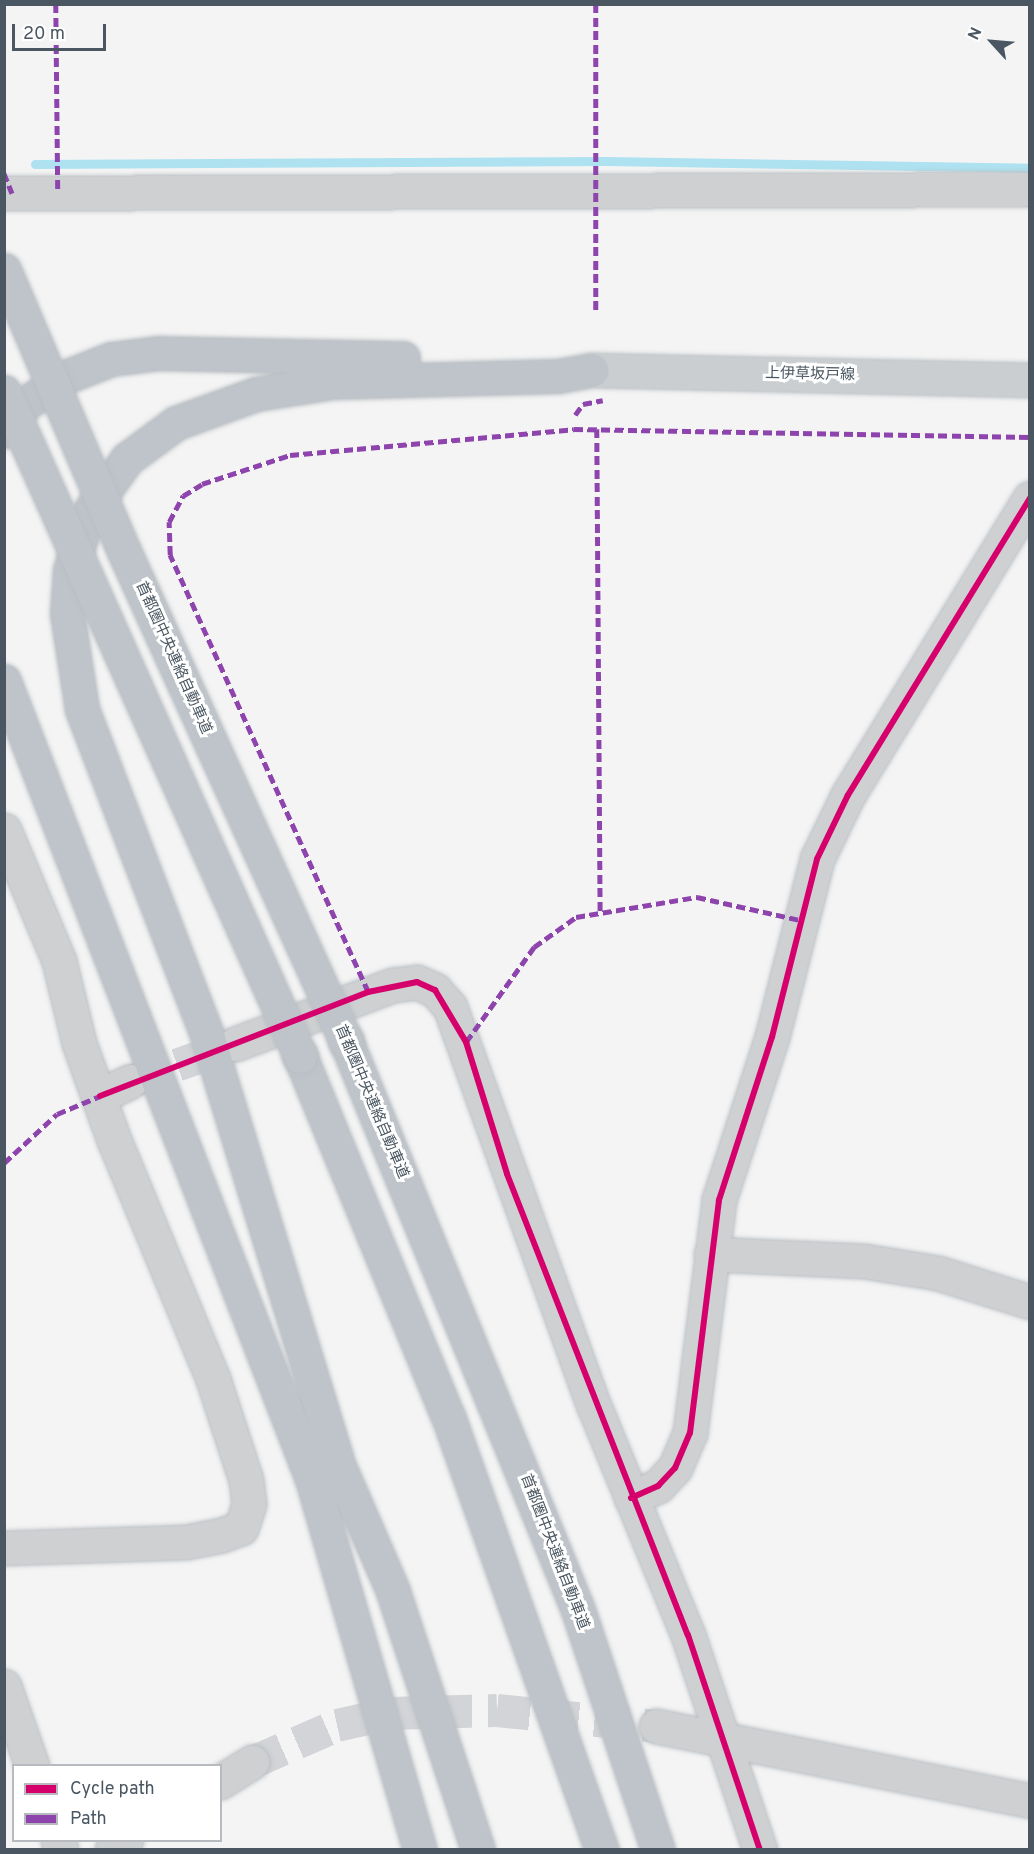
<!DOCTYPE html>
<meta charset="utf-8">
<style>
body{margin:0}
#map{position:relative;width:1034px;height:1854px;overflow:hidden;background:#f4f4f4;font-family:Overpass,"Noto Sans JP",sans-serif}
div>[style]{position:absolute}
.stream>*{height:9px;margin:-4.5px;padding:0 4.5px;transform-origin:4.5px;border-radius:4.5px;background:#aee2f0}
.minor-tunnel>*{height:33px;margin-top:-16.5px;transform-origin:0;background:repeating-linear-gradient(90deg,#d2d4d7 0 33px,transparent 0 49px)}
.roads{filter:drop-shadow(0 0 2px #b9bec3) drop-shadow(0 0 2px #b9bec3)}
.minor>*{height:33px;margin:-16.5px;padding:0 16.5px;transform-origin:16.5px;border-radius:16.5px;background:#ced0d2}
.major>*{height:33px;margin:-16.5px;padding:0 16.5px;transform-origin:16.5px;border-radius:16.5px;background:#caced1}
.highway>*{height:33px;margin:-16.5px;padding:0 16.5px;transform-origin:16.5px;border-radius:16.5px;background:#bec4c9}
.bridges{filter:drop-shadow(0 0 2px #b9bec3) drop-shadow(0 0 2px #b9bec3)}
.highway-bridge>*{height:33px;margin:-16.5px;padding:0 16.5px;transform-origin:16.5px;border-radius:16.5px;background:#bec4c9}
.quiet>*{height:4.5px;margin-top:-2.25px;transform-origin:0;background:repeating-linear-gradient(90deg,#8e44ad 0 9px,transparent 0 13.5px)}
.cycleway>*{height:6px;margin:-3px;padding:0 3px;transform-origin:3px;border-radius:3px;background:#d6006c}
span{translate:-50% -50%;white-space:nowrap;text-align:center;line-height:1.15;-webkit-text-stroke:6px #fff;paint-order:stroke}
.street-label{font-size:15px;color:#4a5661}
.frame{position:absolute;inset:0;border:6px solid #4a5661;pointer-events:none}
.legend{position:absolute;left:12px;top:1764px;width:210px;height:78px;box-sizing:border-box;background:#fff;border:2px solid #b7bbc0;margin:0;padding:8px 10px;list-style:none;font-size:18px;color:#4a5661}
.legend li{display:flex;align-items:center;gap:12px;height:30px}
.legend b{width:30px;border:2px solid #b7bbc0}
.north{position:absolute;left:962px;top:12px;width:60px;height:60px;-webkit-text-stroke:4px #fff;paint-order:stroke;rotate:296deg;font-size:16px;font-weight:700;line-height:24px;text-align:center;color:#4a5661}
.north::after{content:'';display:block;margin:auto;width:21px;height:27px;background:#4a5661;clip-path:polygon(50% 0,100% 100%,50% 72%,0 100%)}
.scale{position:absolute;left:12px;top:24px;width:94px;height:27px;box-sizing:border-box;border:3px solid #4a5661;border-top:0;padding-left:8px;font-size:18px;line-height:21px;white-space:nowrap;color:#4a5661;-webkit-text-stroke:4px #fff;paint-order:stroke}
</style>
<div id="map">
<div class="stream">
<div style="left:35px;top:164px;width:571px;rotate:-0.3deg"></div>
<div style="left:606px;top:161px;width:424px;rotate:0.9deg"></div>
</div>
<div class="minor-tunnel">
<div style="left:131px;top:1081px;width:110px;rotate:-19.6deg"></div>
<div style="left:252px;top:1762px;width:93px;rotate:-23.5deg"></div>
<div style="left:337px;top:1725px;width:54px;rotate:-12.8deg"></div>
<div style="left:390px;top:1713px;width:107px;rotate:-1.6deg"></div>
<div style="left:497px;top:1710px;width:160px;rotate:5.7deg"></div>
</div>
<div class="roads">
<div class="minor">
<div style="left:4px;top:193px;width:1026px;rotate:-0.22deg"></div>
<div style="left:4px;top:830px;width:142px;rotate:67.2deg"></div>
<div style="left:59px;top:961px;width:84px;rotate:76.3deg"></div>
<div style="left:79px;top:1043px;width:103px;rotate:70.2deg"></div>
<div style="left:114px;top:1140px;width:259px;rotate:67.5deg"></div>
<div style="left:213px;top:1379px;width:106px;rotate:71.9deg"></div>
<div style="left:246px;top:1480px;width:24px;rotate:83deg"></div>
<div style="left:249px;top:1504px;width:25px;rotate:108deg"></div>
<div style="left:241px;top:1528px;width:20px;rotate:160deg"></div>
<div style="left:222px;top:1535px;width:37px;rotate:169deg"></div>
<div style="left:186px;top:1542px;width:182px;rotate:178.1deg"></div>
<div style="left:235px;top:1044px;width:169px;rotate:-20.5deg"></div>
<div style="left:393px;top:985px;width:24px;rotate:-7deg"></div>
<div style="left:417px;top:982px;width:20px;rotate:24deg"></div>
<div style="left:435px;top:990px;width:23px;rotate:49deg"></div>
<div style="left:450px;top:1007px;width:424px;rotate:70.2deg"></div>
<div style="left:594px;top:1406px;width:248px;rotate:67.7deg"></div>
<div style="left:688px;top:1635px;width:227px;rotate:71.5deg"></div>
<div style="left:100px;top:1096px;width:34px;rotate:-26deg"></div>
<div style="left:711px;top:1254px;width:153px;rotate:2.6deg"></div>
<div style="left:864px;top:1261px;width:75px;rotate:9.2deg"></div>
<div style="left:938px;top:1273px;width:96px;rotate:17.5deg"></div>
<div style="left:631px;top:1498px;width:30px;rotate:-24deg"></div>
<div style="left:658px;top:1486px;width:25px;rotate:-47deg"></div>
<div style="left:675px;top:1468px;width:38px;rotate:-67deg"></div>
<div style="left:690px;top:1433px;width:235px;rotate:-82.9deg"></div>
<div style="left:719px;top:1200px;width:171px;rotate:-72deg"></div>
<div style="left:772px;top:1037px;width:184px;rotate:-75.8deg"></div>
<div style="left:817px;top:859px;width:71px;rotate:-64.2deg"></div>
<div style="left:848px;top:795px;width:348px;rotate:-58.5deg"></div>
<div style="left:4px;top:1686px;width:85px;rotate:70.7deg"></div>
<div style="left:656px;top:1726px;width:381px;rotate:11.3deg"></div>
<div style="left:220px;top:1782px;width:38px;rotate:-32deg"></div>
<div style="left:58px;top:1840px;width:10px;rotate:73deg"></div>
<div style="left:112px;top:1850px;width:17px;rotate:-36deg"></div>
</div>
<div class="major">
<div style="left:591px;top:370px;width:439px;rotate:1.3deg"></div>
</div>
<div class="highway">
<div style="left:4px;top:431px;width:36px;rotate:-52deg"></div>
<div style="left:26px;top:403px;width:50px;rotate:-32.7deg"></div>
<div style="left:68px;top:376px;width:46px;rotate:-21.6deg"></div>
<div style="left:111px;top:359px;width:47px;rotate:-7.3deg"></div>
<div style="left:158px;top:353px;width:245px;rotate:1.2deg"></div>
<div style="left:4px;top:681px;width:855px;rotate:68.9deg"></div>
<div style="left:312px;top:1479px;width:386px;rotate:73.8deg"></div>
<div style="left:346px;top:1041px;width:614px;rotate:67.82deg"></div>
<div style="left:578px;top:1610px;width:253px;rotate:71.6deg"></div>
<div style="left:300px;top:1056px;width:389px;rotate:67.7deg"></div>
<div style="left:448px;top:1416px;width:461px;rotate:70.5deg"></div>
<div style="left:478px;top:1850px;width:273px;rotate:-108.2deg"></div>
<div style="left:393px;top:1591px;width:135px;rotate:-113.5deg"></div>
<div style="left:339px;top:1467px;width:452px;rotate:-107deg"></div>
<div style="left:207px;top:1035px;width:349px;rotate:-111deg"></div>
<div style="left:82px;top:709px;width:97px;rotate:-98.9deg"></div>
<div style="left:67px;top:613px;width:43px;rotate:-86deg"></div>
<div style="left:70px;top:570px;width:62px;rotate:-71.3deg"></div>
<div style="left:90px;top:511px;width:64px;rotate:-54.6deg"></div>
<div style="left:127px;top:459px;width:61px;rotate:-36.3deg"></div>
<div style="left:176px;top:423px;width:85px;rotate:-19.9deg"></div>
<div style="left:256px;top:394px;width:78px;rotate:-8.9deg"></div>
<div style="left:333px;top:382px;width:225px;rotate:-1.5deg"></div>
<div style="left:558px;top:376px;width:34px;rotate:-10deg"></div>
</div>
</div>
<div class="bridges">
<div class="highway-bridge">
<div style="left:4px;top:270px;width:303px;rotate:66.9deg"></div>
<div style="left:123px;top:549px;width:540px;rotate:65.62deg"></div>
<div style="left:4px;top:392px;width:727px;rotate:65.97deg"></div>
</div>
</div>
<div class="quiet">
<div style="left:56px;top:4px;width:187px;rotate:89.4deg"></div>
<div style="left:596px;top:4px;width:309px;rotate:90deg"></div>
<div style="left:4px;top:173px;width:22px;rotate:68deg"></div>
<div style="left:575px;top:415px;width:14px;rotate:-54deg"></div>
<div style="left:583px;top:404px;width:20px;rotate:-11deg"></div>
<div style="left:597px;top:429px;width:482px;rotate:89.6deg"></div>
<div style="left:368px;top:992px;width:480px;rotate:-114.4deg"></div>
<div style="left:170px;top:555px;width:33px;rotate:-92deg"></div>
<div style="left:169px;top:522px;width:30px;rotate:-62deg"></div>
<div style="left:183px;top:496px;width:22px;rotate:-32deg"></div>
<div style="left:202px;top:484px;width:93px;rotate:-18.2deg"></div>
<div style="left:290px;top:455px;width:285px;rotate:-5.2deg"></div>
<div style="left:574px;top:429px;width:456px;rotate:1deg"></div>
<div style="left:466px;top:1042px;width:117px;rotate:-54.4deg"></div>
<div style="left:534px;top:947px;width:52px;rotate:-35.5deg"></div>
<div style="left:576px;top:917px;width:123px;rotate:-9.4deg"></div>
<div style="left:697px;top:897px;width:106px;rotate:12.6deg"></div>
<div style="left:4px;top:1163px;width:72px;rotate:-42.8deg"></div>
<div style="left:57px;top:1114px;width:47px;rotate:-22.7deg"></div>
</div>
<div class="cycleway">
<div style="left:100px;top:1096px;width:287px;rotate:-21.2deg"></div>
<div style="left:368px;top:992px;width:50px;rotate:-11.5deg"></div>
<div style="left:417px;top:982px;width:20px;rotate:24deg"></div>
<div style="left:435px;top:990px;width:61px;rotate:59.2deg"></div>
<div style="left:466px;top:1042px;width:138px;rotate:72.7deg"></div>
<div style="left:507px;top:1174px;width:495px;rotate:68.6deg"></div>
<div style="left:688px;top:1635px;width:227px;rotate:71.5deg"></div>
<div style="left:631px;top:1498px;width:30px;rotate:-24deg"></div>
<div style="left:658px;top:1486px;width:25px;rotate:-47deg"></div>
<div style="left:675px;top:1468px;width:38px;rotate:-67deg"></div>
<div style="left:690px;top:1433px;width:235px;rotate:-82.9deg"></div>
<div style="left:719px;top:1200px;width:171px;rotate:-72deg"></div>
<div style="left:772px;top:1037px;width:184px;rotate:-75.8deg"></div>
<div style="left:817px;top:859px;width:71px;rotate:-64.2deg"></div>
<div style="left:848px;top:795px;width:348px;rotate:-58.5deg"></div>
</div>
<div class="street-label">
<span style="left:810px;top:375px;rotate:1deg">上伊草坂戸線</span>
<span style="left:173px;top:658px;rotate:66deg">首都圏中央連絡自動車道</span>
<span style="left:371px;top:1102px;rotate:67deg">首都圏中央連絡自動車道</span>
<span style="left:554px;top:1552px;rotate:69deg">首都圏中央連絡自動車道</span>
</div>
<div class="frame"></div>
<ul class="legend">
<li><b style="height:8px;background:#d6006c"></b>Cycle path</li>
<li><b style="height:8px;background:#8e44ad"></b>Path</li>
</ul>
<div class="north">N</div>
<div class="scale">20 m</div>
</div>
